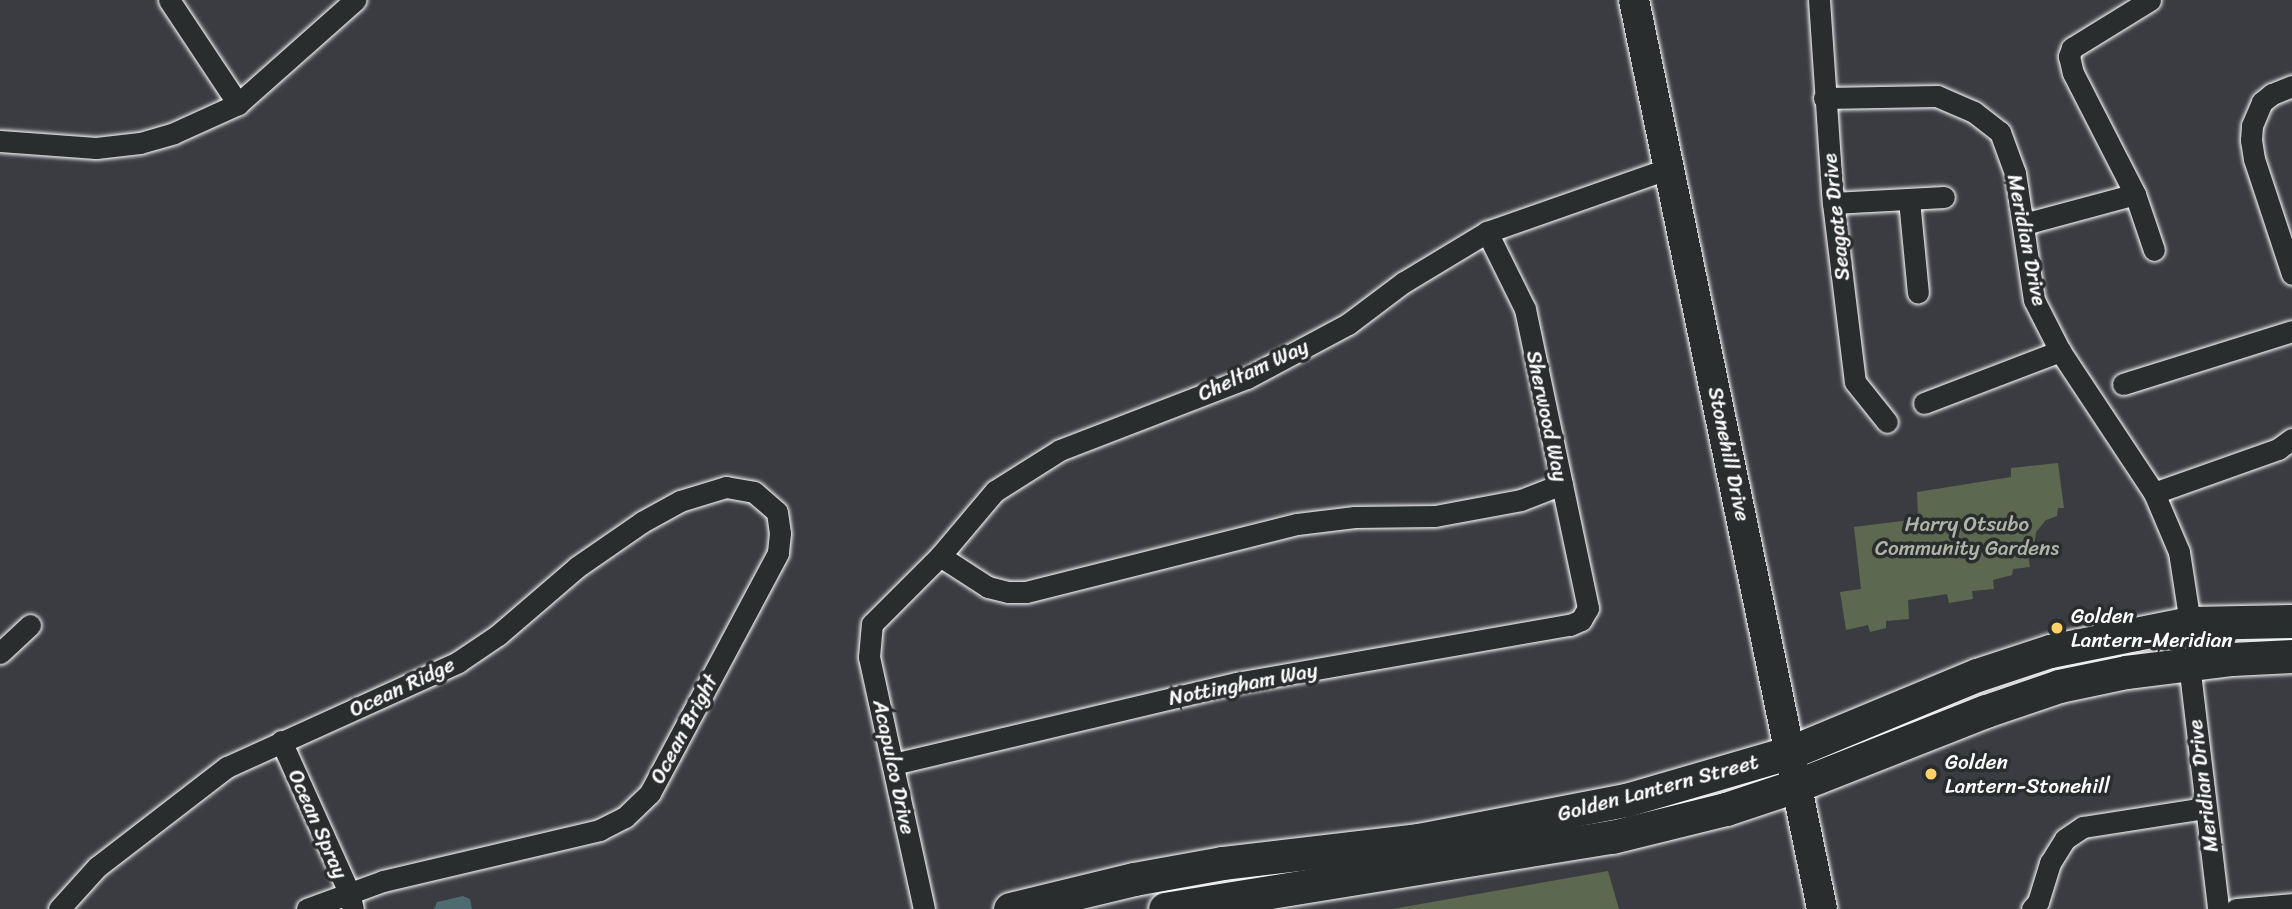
<!DOCTYPE html>
<style>
body{margin:0}
#map{position:relative;width:2292px;height:909px;overflow:hidden;background:#3b3c42;font-family:Sriracha,sans-serif}
div>[style]{position:absolute}
.green>*{inset:0;background:#5d6850}
.water>*{inset:0;background:#4d6b70}
.roads{filter:drop-shadow(0 0 2px #fff) drop-shadow(0 0 2px #fff)}
.minor>*{height:21px;margin:-10.5px;padding:0 10.5px;transform-origin:10.5px;border-radius:10.5px;background:#2a2d2e}
.secondary>*{height:30px;margin:-15px;padding:0 15px;transform-origin:15px;border-radius:15px;background:#2a2d2e}
.primary>*{height:33px;margin:-16.5px;padding:0 16.5px;transform-origin:16.5px;border-radius:16.5px;background:#2a2d2e}
.dots>*{width:19px;height:19px;translate:-50% -50%;box-sizing:border-box;border:4px solid #2a2d2e;border-radius:50%}
span{translate:-50% -50%;white-space:nowrap;text-align:center;line-height:1.15;-webkit-text-stroke:7px #2a2d2e;paint-order:stroke}
.street-label{font-size:21px;color:#fff}
.park-label{font-size:21px;color:#aeb4a8}
.poi-label{font-size:21px;color:#fff}
.left{translate:0 -50%;text-align:left}
</style>
<div id="map">
<div class="green">
<div style="clip-path:polygon(2058px 463px,2064px 508px,2058px 508px,2057px 516px,2046px 520px,2036px 532px,2034px 547px,2027px 548px,2030px 567px,2013px 569px,2012px 575px,1993px 580px,1994px 589px,1972px 591px,1973px 599px,1949px 603px,1947px 594px,1908px 600px,1909px 619px,1886px 621px,1886px 628px,1870px 632px,1868px 625px,1846px 630px,1840px 592px,1861px 589px,1854px 527px,1918px 519px,1917px 492px,2011px 477px,2011px 468px)"></div>
<div style="clip-path:polygon(1608px 871px,1619px 909px,1392px 909px)"></div>
</div>
<div class="water">
<div style="clip-path:polygon(463px 896px,470px 899px,472px 909px,434px 909px,437px 902px)"></div>
</div>
<div class="roads">
<div class="minor">
<div style="left:169px;top:0;width:125px;rotate:56.4deg"></div>
<div style="left:1819px;top:0;width:203px;rotate:86.1deg"></div>
<div style="left:1833px;top:203px;width:180px;rotate:83deg"></div>
<div style="left:1855px;top:382px;width:51px;rotate:51.3deg"></div>
<div style="left:2150px;top:0;width:92px;rotate:148.4deg"></div>
<div style="left:2072px;top:48px;width:9px;rotate:111deg"></div>
<div style="left:2069px;top:56px;width:17px;rotate:77deg"></div>
<div style="left:2073px;top:73px;width:136px;rotate:62.9deg"></div>
<div style="left:2135px;top:194px;width:59px;rotate:71.3deg"></div>
<div style="left:2292px;top:86px;width:22px;rotate:158deg"></div>
<div style="left:2272px;top:94px;width:13px;rotate:141deg"></div>
<div style="left:2262px;top:102px;width:26px;rotate:113deg"></div>
<div style="left:2252px;top:126px;width:14px;rotate:94deg"></div>
<div style="left:2251px;top:140px;width:19px;rotate:81deg"></div>
<div style="left:2254px;top:159px;width:121px;rotate:71.7deg"></div>
<div style="left:1824px;top:98px;width:113px;rotate:-1deg"></div>
<div style="left:1937px;top:96px;width:40px;rotate:23.4deg"></div>
<div style="left:1974px;top:112px;width:33px;rotate:38deg"></div>
<div style="left:2000px;top:132px;width:44px;rotate:69.9deg"></div>
<div style="left:2015px;top:173px;width:128px;rotate:81.5deg"></div>
<div style="left:2034px;top:300px;width:57px;rotate:63deg"></div>
<div style="left:2060px;top:351px;width:170px;rotate:56.5deg"></div>
<div style="left:2154px;top:493px;width:64px;rotate:67deg"></div>
<div style="left:2179px;top:552px;width:72px;rotate:81.2deg"></div>
<div style="left:0;top:141px;width:96px;rotate:4.2deg"></div>
<div style="left:96px;top:148px;width:44px;rotate:-6.5deg"></div>
<div style="left:140px;top:143px;width:35px;rotate:-16deg"></div>
<div style="left:174px;top:133px;width:70px;rotate:-24.4deg"></div>
<div style="left:238px;top:104px;width:157px;rotate:-41.6deg"></div>
<div style="left:1909px;top:200px;width:93px;rotate:84.5deg"></div>
<div style="left:1833px;top:203px;width:111px;rotate:-3.1deg"></div>
<div style="left:2024px;top:224px;width:115px;rotate:-15.1deg"></div>
<div style="left:2123px;top:384px;width:177px;rotate:-17.4deg"></div>
<div style="left:1924px;top:403px;width:146px;rotate:-20.9deg"></div>
<div style="left:2154px;top:493px;width:132px;rotate:-19.5deg"></div>
<div style="left:2278px;top:449px;width:17px;rotate:-36deg"></div>
<div style="left:940px;top:556px;width:57px;rotate:32.9deg"></div>
<div style="left:988px;top:587px;width:21px;rotate:14deg"></div>
<div style="left:1008px;top:592px;width:18px"></div>
<div style="left:1026px;top:592px;width:279px;rotate:-14.1deg"></div>
<div style="left:1297px;top:524px;width:58px;rotate:-6.9deg"></div>
<div style="left:1355px;top:517px;width:80px;rotate:-0.7deg"></div>
<div style="left:1435px;top:516px;width:87px;rotate:-10.5deg"></div>
<div style="left:1521px;top:500px;width:44px;rotate:-21.3deg"></div>
<div style="left:0;top:653px;width:41px;rotate:-43deg"></div>
<div style="left:2189px;top:664px;width:247px;rotate:83.2deg"></div>
<div style="left:281px;top:741px;width:166px;rotate:65.8deg"></div>
<div style="left:349px;top:892px;width:17px;rotate:77deg"></div>
<div style="left:893px;top:764px;width:352px;rotate:-13.3deg"></div>
<div style="left:1236px;top:683px;width:339px;rotate:-9.9deg"></div>
<div style="left:1570px;top:625px;width:12px;rotate:-24deg"></div>
<div style="left:1581px;top:620px;width:14px;rotate:-60deg"></div>
<div style="left:1588px;top:608px;width:306px;rotate:-101.9deg"></div>
<div style="left:1525px;top:309px;width:86px;rotate:-116.3deg"></div>
<div style="left:59px;top:909px;width:57px;rotate:-47.9deg"></div>
<div style="left:97px;top:867px;width:164px;rotate:-37.6deg"></div>
<div style="left:227px;top:767px;width:254px;rotate:-24.4deg"></div>
<div style="left:458px;top:662px;width:48px;rotate:-34deg"></div>
<div style="left:498px;top:635px;width:104px;rotate:-40.7deg"></div>
<div style="left:577px;top:567px;width:79px;rotate:-34.7deg"></div>
<div style="left:642px;top:522px;width:43px;rotate:-28.9deg"></div>
<div style="left:680px;top:501px;width:48px;rotate:-16.9deg"></div>
<div style="left:726px;top:487px;width:28px;rotate:10deg"></div>
<div style="left:754px;top:492px;width:30px;rotate:41deg"></div>
<div style="left:777px;top:512px;width:21px;rotate:82deg"></div>
<div style="left:780px;top:533px;width:20px;rotate:96deg"></div>
<div style="left:778px;top:553px;width:272px;rotate:118.1deg"></div>
<div style="left:650px;top:793px;width:35px;rotate:136deg"></div>
<div style="left:625px;top:817px;width:28px;rotate:153deg"></div>
<div style="left:600px;top:830px;width:223px;rotate:166.8deg"></div>
<div style="left:383px;top:881px;width:81px;rotate:159.8deg"></div>
<div style="left:924px;top:909px;width:258px;rotate:-102.3deg"></div>
<div style="left:869px;top:657px;width:33px;rotate:-85deg"></div>
<div style="left:872px;top:624px;width:96px;rotate:-45deg"></div>
<div style="left:940px;top:556px;width:85px;rotate:-49.8deg"></div>
<div style="left:995px;top:491px;width:77px;rotate:-32.2deg"></div>
<div style="left:1060px;top:450px;width:200px;rotate:-21.1deg"></div>
<div style="left:1247px;top:378px;width:115px;rotate:-28.1deg"></div>
<div style="left:1348px;top:324px;width:70px;rotate:-36.9deg"></div>
<div style="left:1404px;top:282px;width:97px;rotate:-31.1deg"></div>
<div style="left:1487px;top:232px;width:194px;rotate:-19.3deg"></div>
<div style="left:2032px;top:909px;width:9px;rotate:-49deg"></div>
<div style="left:2038px;top:902px;width:41px;rotate:-72.9deg"></div>
<div style="left:2050px;top:863px;width:28px;rotate:-58deg"></div>
<div style="left:2065px;top:839px;width:22px;rotate:-34deg"></div>
<div style="left:2083px;top:827px;width:123px;rotate:-8.9deg"></div>
<div style="left:2236px;top:909px;width:56px;rotate:-5.1deg"></div>
</div>
<div class="secondary">
<div style="left:1634px;top:0;width:928px;rotate:78.31deg"></div>
</div>
<div class="primary">
<div style="left:1010px;top:909px;width:128px;rotate:-13.6deg"></div>
<div style="left:1134px;top:879px;width:90px;rotate:-10.2deg"></div>
<div style="left:1223px;top:863px;width:196px;rotate:-6.7deg"></div>
<div style="left:1418px;top:840px;width:212px;rotate:-10.9deg"></div>
<div style="left:1626px;top:800px;width:172px;rotate:-16.2deg"></div>
<div style="left:1791px;top:752px;width:201px;rotate:-22.5deg"></div>
<div style="left:1977px;top:675px;width:77px;rotate:-18.2deg"></div>
<div style="left:2050px;top:651px;width:143px;rotate:-11.3deg"></div>
<div style="left:2190px;top:623px;width:102px;rotate:-1.1deg"></div>
<div style="left:1165px;top:909px;width:453px;rotate:-9.2deg"></div>
<div style="left:1612px;top:837px;width:117px;rotate:-13.8deg"></div>
<div style="left:1726px;top:809px;width:76px;rotate:-18.4deg"></div>
<div style="left:1798px;top:785px;width:202px;rotate:-21.5deg"></div>
<div style="left:1986px;top:711px;width:77px;rotate:-18.9deg"></div>
<div style="left:2059px;top:686px;width:68px;rotate:-11.8deg"></div>
<div style="left:2126px;top:672px;width:107px;rotate:-7deg"></div>
<div style="left:2232px;top:659px;width:60px;rotate:-2.9deg"></div>
</div>
</div>
<div class="dots">
<div style="left:2057px;top:628px;background:#ffd166"></div>
<div style="left:1931px;top:774px;background:#ffd166"></div>
</div>
<div class="street-label">
<span style="left:1836px;top:217px;rotate:-96deg">Seagate Drive</span>
<span style="left:2027px;top:240px;rotate:79deg">Meridian Drive</span>
<span style="left:1253px;top:370px;rotate:-25deg">Cheltam Way</span>
<span style="left:1547px;top:416px;rotate:78deg">Sherwood Way</span>
<span style="left:1729px;top:454px;rotate:78deg">Stonehill Drive</span>
<span style="left:1243px;top:684px;rotate:-11deg">Nottingham Way</span>
<span style="left:402px;top:687px;rotate:-25deg">Ocean Ridge</span>
<span style="left:684px;top:729px;rotate:-62deg">Ocean Bright</span>
<span style="left:894px;top:767px;rotate:78deg">Acapulco Drive</span>
<span style="left:2203px;top:786px;rotate:-97deg">Meridian Drive</span>
<span style="left:1658px;top:788px;rotate:-15deg">Golden Lantern Street</span>
<span style="left:318px;top:824px;rotate:66deg">Ocean Spray</span>
</div>
<div class="park-label">
<span style="left:1967px;top:536px">Harry Otsubo<br>Community Gardens</span>
</div>
<div class="poi-label">
<span class="left" style="left:2071px;top:628px">Golden<br>Lantern-Meridian</span>
<span class="left" style="left:1945px;top:774px">Golden<br>Lantern-Stonehill</span>
</div>
</div>
